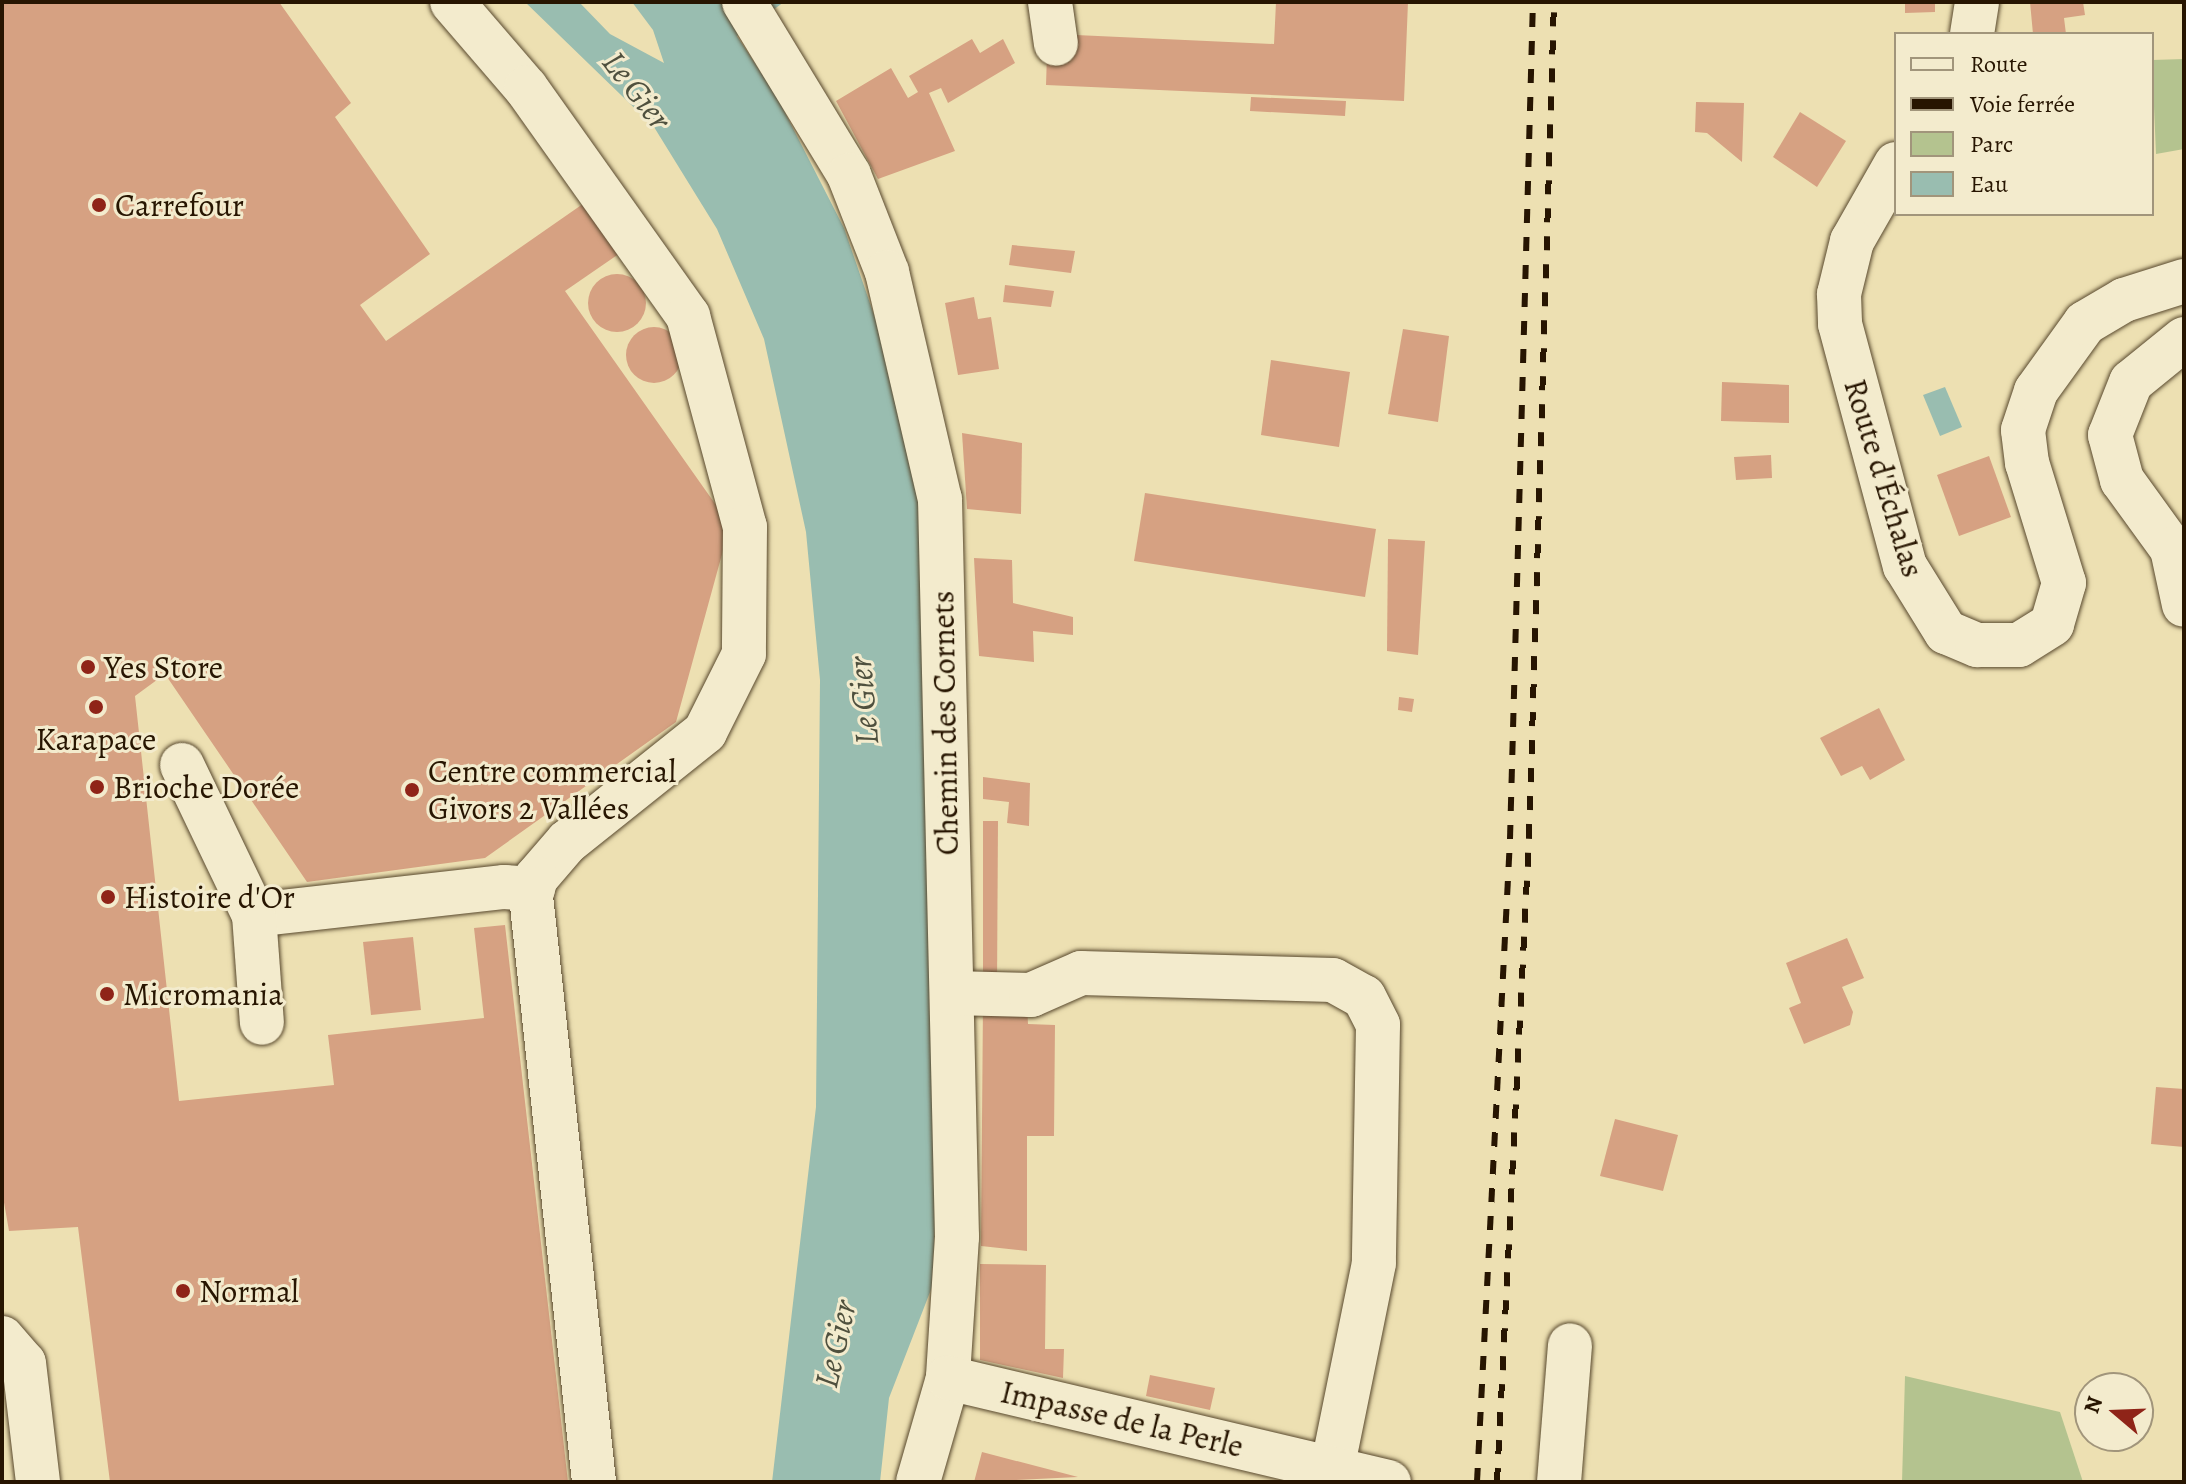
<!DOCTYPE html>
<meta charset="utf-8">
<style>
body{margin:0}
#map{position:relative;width:2186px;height:1484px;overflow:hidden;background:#ede0b2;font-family:Alegreya,serif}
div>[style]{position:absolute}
.green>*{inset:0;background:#b4c38f}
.water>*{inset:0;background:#99bdb0}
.building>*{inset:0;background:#d6a182}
.round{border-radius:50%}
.roads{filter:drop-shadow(0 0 2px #58482d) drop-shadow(0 0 2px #58482d)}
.minor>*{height:44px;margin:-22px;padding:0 22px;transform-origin:22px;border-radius:22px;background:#f3ebcd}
.rail>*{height:6px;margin-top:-3px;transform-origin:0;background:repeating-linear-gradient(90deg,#271501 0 14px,transparent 0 28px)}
.dots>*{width:22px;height:22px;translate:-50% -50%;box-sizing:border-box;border:4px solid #f3ebcd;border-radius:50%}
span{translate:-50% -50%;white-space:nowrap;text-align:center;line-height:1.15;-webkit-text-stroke:6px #f3ebcd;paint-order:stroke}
.poi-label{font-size:32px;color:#271501}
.left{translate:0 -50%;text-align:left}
.street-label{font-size:32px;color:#271501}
.water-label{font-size:34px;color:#4f503e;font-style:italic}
.frame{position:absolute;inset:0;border:4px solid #271501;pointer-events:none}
.legend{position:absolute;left:1894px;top:32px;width:260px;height:184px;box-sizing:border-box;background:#f3ebcd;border:2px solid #a1957b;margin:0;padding:10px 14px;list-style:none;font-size:24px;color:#271501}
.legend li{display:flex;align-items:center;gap:16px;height:40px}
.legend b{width:40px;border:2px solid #a1957b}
.north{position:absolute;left:2074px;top:1372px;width:80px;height:80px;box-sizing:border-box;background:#f3ebcd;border:2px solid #a1957b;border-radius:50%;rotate:289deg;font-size:22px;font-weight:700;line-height:32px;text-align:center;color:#271501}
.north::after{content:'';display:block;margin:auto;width:28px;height:36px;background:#8f2418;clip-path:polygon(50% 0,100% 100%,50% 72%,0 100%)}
</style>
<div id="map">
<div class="green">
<div style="clip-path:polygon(2184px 59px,2184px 149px,2156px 154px,2152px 60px)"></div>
<div style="clip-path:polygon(1905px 1376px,2060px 1412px,2083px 1482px,1902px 1482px)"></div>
</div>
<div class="water">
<div style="clip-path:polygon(525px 2px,579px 2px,610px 34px,664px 63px,653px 30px,632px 2px,784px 2px,737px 36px,777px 97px,844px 228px,909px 416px,926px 549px,935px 1225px,932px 1287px,889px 1398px,880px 1482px,772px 1482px,816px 1107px,820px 680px,806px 532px,764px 339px,717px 229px,654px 127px)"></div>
<div style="clip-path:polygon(1945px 387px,1962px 427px,1940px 436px,1923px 395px)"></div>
</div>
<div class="building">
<div style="clip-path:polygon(2px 2px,279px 2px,351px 103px,335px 117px,430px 254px,360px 305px,386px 341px,590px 199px,626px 249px,565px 291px,730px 525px,676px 722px,485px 858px,307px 882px,165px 674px,135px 696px,179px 1101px,334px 1085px,328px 1035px,484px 1018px,474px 928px,505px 925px,568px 1482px,110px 1482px,78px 1227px,9px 1231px,2px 1191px)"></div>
<div style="clip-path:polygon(1276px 2px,1408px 2px,1404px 101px,1046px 85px,1047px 54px,1075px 55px,1076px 35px,1274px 44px)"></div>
<div style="clip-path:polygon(1905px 2px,1935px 2px,1935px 12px,1905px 13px)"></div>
<div style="clip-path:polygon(2030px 2px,2083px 2px,2085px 15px,2064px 18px,2066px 34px,2033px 34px)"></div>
<div style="clip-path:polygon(972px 39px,980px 53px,1003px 39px,1015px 63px,948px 103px,941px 88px,929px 93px,955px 151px,878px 179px,836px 101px,891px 68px,908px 98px,918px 92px,909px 76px)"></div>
<div style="clip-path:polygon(1251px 97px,1346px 101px,1345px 116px,1250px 111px)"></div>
<div style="clip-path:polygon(1696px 102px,1744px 103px,1742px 162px,1707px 133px,1695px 132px)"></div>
<div style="clip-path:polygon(1800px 112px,1846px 141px,1817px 187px,1773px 157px)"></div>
<div style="clip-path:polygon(1012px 245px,1075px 251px,1071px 273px,1009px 265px)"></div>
<div class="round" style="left:588px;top:274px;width:58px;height:58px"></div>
<div style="clip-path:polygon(1005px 285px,1054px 291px,1051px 307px,1003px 302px)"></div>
<div style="clip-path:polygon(974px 297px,978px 319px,991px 317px,999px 369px,958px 375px,945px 303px)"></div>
<div class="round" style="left:626px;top:327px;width:56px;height:56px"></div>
<div style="clip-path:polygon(1403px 329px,1449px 336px,1438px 422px,1388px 414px)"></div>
<div style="clip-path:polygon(1271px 360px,1350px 372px,1339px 447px,1261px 435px)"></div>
<div style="clip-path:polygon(1722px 382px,1789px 385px,1789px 423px,1721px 421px)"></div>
<div style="clip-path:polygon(962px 433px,1022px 443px,1021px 514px,967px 509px)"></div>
<div style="clip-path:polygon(1771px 455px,1772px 478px,1736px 480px,1734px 457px)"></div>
<div style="clip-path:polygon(1989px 456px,2011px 517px,1959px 536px,1937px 475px)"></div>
<div style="clip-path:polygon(1145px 493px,1376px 529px,1365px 597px,1134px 561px)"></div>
<div style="clip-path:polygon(1388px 539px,1425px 541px,1418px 655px,1387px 651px)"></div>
<div style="clip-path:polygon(974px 558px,1012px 560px,1013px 603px,1073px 617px,1073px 635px,1033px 631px,1034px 662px,979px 656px)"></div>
<div style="clip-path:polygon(1399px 697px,1414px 699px,1412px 712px,1398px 710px)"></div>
<div style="clip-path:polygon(1879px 708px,1905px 760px,1870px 780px,1862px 766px,1841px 776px,1820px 738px)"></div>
<div style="clip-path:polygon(983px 777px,1030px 783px,1029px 826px,1007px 823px,1009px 802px,983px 799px)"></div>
<div style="clip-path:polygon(983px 821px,998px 821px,997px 987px,983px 986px)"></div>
<div style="clip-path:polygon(413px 937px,421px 1010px,371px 1015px,363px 942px)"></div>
<div style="clip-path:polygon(1847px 938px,1864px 978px,1842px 987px,1853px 1012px,1850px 1025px,1804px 1044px,1789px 1008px,1801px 1003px,1786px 963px)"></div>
<div style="clip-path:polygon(983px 1002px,1027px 1005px,1028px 1024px,1055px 1025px,1054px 1136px,1027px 1136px,1027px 1251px,981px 1246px)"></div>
<div style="clip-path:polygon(2156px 1087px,2184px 1089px,2184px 1147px,2151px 1144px)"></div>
<div style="clip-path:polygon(1615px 1119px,1678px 1135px,1663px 1191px,1600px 1176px)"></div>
<div style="clip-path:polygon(980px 1264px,1046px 1265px,1045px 1349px,1064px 1349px,1063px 1378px,980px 1360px)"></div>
<div style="clip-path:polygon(1150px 1375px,1215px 1388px,1210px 1410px,1146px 1396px)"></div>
<div style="clip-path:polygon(982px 1452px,1078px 1477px,974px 1482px)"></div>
</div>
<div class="roads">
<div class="minor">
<div style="left:452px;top:2px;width:113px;rotate:49.3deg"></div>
<div style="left:526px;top:88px;width:280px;rotate:54.6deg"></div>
<div style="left:688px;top:316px;width:219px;rotate:74.9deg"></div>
<div style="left:745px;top:527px;width:127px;rotate:90.5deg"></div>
<div style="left:744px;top:654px;width:87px;rotate:116.6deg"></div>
<div style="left:705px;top:732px;width:176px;rotate:141.4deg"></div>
<div style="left:567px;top:842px;width:48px;rotate:130.7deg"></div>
<div style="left:536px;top:878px;width:19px;rotate:106deg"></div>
<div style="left:531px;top:896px;width:589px;rotate:83.86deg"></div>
<div style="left:744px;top:2px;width:202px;rotate:58.7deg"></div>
<div style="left:849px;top:175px;width:104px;rotate:68.6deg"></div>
<div style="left:887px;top:272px;width:233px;rotate:76.9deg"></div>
<div style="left:940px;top:499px;width:738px;rotate:88.68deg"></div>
<div style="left:957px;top:1237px;width:141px;rotate:93.7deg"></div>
<div style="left:948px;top:1378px;width:108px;rotate:106.1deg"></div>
<div style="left:1050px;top:2px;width:42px;rotate:81.9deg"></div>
<div style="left:1972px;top:34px;width:32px;rotate:-81deg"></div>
<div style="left:1896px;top:164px;width:89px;rotate:119.7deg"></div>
<div style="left:1852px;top:241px;width:55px;rotate:103.8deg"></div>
<div style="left:1839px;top:294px;width:30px;rotate:88deg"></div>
<div style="left:1840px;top:324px;width:251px;rotate:75deg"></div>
<div style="left:1905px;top:566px;width:78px;rotate:58.2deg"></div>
<div style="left:1946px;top:632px;width:34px;rotate:23deg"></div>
<div style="left:1977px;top:645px;width:42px"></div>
<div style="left:2019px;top:645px;width:39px;rotate:-32deg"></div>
<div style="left:2052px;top:624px;width:43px;rotate:-73.7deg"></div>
<div style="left:2064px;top:583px;width:126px;rotate:-107.1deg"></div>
<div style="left:2027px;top:463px;width:33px;rotate:-97deg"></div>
<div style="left:2023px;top:430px;width:41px;rotate:-71.6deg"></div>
<div style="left:2036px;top:391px;width:84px;rotate:-54.2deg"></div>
<div style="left:2085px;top:323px;width:45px;rotate:-30.5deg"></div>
<div style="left:2124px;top:300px;width:63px;rotate:-17.6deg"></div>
<div style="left:2184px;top:339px;width:68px;rotate:140.9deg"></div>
<div style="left:2131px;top:382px;width:57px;rotate:111.6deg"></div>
<div style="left:2110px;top:435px;width:47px;rotate:75.1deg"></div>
<div style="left:2122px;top:480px;width:85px;rotate:54.1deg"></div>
<div style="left:2172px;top:549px;width:57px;rotate:77.9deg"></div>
<div style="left:182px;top:765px;width:166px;rotate:64.4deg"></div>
<div style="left:254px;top:915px;width:252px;rotate:-6.4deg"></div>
<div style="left:504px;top:887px;width:29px;rotate:4deg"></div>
<div style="left:254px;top:915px;width:108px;rotate:85.8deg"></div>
<div style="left:952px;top:993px;width:79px;rotate:1.5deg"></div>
<div style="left:1031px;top:995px;width:55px;rotate:-23.7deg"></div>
<div style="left:1081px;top:973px;width:252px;rotate:1.6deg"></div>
<div style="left:1333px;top:980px;width:35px;rotate:29deg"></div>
<div style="left:1364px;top:997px;width:31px;rotate:63deg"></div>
<div style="left:1378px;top:1025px;width:238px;rotate:91deg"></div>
<div style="left:1374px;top:1263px;width:210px;rotate:101.5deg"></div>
<div style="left:2px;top:1338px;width:33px;rotate:49deg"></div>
<div style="left:24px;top:1363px;width:120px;rotate:83.3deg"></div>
<div style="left:948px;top:1378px;width:453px;rotate:13.3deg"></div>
<div style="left:1559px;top:1482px;width:137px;rotate:-85.4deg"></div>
</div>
</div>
<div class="rail">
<div style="left:1477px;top:1482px;width:644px;rotate:-87.06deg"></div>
<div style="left:1510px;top:839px;width:837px;rotate:-88.43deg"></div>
<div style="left:1497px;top:1482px;width:645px;rotate:-87.16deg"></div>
<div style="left:1529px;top:838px;width:836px;rotate:-88.29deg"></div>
</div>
<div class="dots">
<div style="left:99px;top:205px;background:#8f2418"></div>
<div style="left:88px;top:667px;background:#8f2418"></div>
<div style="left:96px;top:707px;background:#8f2418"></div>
<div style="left:97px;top:787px;background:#8f2418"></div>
<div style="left:412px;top:790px;background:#8f2418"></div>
<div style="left:108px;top:897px;background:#8f2418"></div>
<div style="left:107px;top:994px;background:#8f2418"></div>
<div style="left:183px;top:1291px;background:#8f2418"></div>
</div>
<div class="poi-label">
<span class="left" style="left:115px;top:205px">Carrefour</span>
<span class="left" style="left:104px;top:667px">Yes Store</span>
<span style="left:96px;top:739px">Karapace</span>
<span class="left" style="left:428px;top:790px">Centre commercial<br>Givors 2 Vallées</span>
<span class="left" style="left:113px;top:787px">Brioche Dorée</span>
<span class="left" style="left:124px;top:897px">Histoire d'Or</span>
<span class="left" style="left:123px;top:994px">Micromania</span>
<span class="left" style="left:199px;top:1291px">Normal</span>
</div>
<div class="street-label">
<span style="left:1884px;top:478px;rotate:73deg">Route d'Échalas</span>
<span style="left:945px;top:723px;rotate:-91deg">Chemin des Cornets</span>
<span style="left:1122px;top:1419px;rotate:13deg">Impasse de la Perle</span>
</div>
<div class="water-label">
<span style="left:637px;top:90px;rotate:52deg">Le Gier</span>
<span style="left:863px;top:701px;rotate:-95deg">Le Gier</span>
<span style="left:835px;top:1344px;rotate:-77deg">Le Gier</span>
</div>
<div class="frame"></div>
<ul class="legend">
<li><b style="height:10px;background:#f3ebcd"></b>Route</li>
<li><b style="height:10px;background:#271501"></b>Voie ferrée</li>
<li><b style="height:22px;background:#b4c38f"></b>Parc</li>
<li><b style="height:22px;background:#99bdb0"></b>Eau</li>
</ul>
<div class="north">N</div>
</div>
